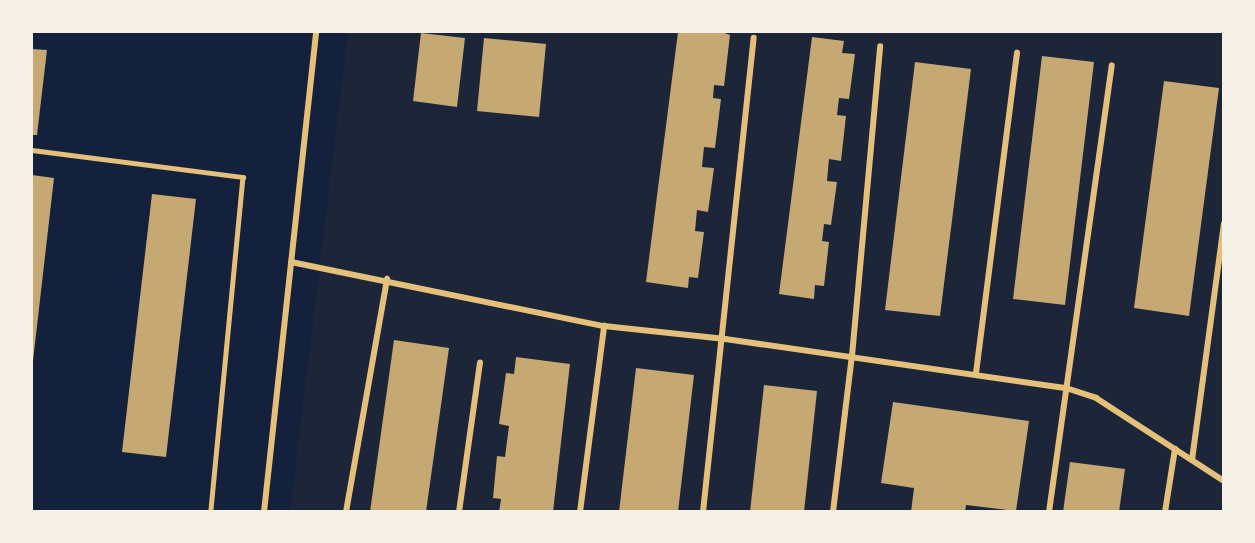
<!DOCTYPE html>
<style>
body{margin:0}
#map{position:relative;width:1255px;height:543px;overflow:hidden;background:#14213d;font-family:"Public Sans",sans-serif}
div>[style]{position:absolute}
.green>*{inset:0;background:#1d2539}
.building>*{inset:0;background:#c6a872}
.service>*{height:4.5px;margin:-2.25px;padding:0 2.25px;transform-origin:2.25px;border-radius:2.25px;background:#e5c07b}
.minor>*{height:6px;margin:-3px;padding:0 3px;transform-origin:3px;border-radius:3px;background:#e5c07b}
span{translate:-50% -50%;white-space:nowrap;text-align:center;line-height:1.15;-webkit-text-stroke:6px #f6f1e7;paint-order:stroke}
.frame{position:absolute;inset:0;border:33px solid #f6f1e7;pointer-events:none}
</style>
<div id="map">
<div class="green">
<div style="clip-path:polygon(348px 32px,1223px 32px,1223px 511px,290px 512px)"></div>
</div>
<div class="building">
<div style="clip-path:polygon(678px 32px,722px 32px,730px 35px,724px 86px,714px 85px,713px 98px,721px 99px,715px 148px,704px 147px,702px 167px,714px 168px,708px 212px,697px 210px,695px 231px,704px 232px,698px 278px,689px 277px,688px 288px,646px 282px)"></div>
<div style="clip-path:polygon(421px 33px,465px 38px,457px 107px,413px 101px)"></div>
<div style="clip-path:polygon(812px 37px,844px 41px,842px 53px,855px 54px,849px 99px,839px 98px,837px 115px,846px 116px,841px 161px,829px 159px,827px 181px,837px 182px,831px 225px,824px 224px,822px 241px,829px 242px,824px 286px,815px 285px,814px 299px,779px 294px)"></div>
<div style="clip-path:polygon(484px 38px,546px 44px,539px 117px,477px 111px)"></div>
<div style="clip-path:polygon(32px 49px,47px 50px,37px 135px,32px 135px)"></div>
<div style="clip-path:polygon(1042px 56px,1094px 62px,1065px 305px,1013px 299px)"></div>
<div style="clip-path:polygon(915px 62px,971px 69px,940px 316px,885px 310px)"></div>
<div style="clip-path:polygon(1164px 81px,1219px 88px,1189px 316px,1134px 308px)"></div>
<div style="clip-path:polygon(32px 175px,54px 178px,33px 361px,32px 361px)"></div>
<div style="clip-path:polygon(152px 194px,196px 199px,166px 457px,122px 452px)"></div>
<div style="clip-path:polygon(394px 340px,449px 348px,426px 512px,370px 512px)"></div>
<div style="clip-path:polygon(516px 357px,570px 364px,553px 512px,499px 512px,501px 499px,493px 498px,497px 456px,505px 457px,509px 426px,499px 424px,506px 373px,514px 374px)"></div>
<div style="clip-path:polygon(636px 368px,694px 375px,678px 512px,619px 512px)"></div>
<div style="clip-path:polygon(764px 385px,817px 391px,804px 512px,750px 512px)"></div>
<div style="clip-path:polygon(893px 402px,1029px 421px,1016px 511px,966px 505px,965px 512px,911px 512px,914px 488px,881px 483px)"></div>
<div style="clip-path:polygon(1070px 462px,1125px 469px,1119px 512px,1063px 512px)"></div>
</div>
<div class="service">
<div style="left:32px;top:150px;width:213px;rotate:7.3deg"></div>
<div style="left:243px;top:177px;width:337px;rotate:95.5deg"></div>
</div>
<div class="minor">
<div style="left:291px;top:262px;width:319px;rotate:11.6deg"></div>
<div style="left:604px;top:326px;width:122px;rotate:6.1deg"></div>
<div style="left:725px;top:339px;width:345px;rotate:8.2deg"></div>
<div style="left:1066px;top:388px;width:32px;rotate:18deg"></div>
<div style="left:1096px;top:398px;width:153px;rotate:33deg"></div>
<div style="left:976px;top:373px;width:323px;rotate:-82.7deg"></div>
<div style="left:1192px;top:460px;width:239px;rotate:-82.3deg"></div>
<div style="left:264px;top:512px;width:483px;rotate:-83.8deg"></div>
<div style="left:346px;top:512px;width:237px;rotate:-80deg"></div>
<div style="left:459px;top:512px;width:151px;rotate:-82deg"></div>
<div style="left:580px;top:512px;width:188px;rotate:-82.6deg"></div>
<div style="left:703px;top:512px;width:477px;rotate:-83.9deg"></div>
<div style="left:833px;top:512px;width:157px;rotate:-83.1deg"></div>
<div style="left:852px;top:356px;width:311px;rotate:-84.8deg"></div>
<div style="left:1049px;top:512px;width:451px;rotate:-82deg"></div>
<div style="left:1165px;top:512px;width:64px;rotate:-81deg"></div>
</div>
<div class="frame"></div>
</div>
